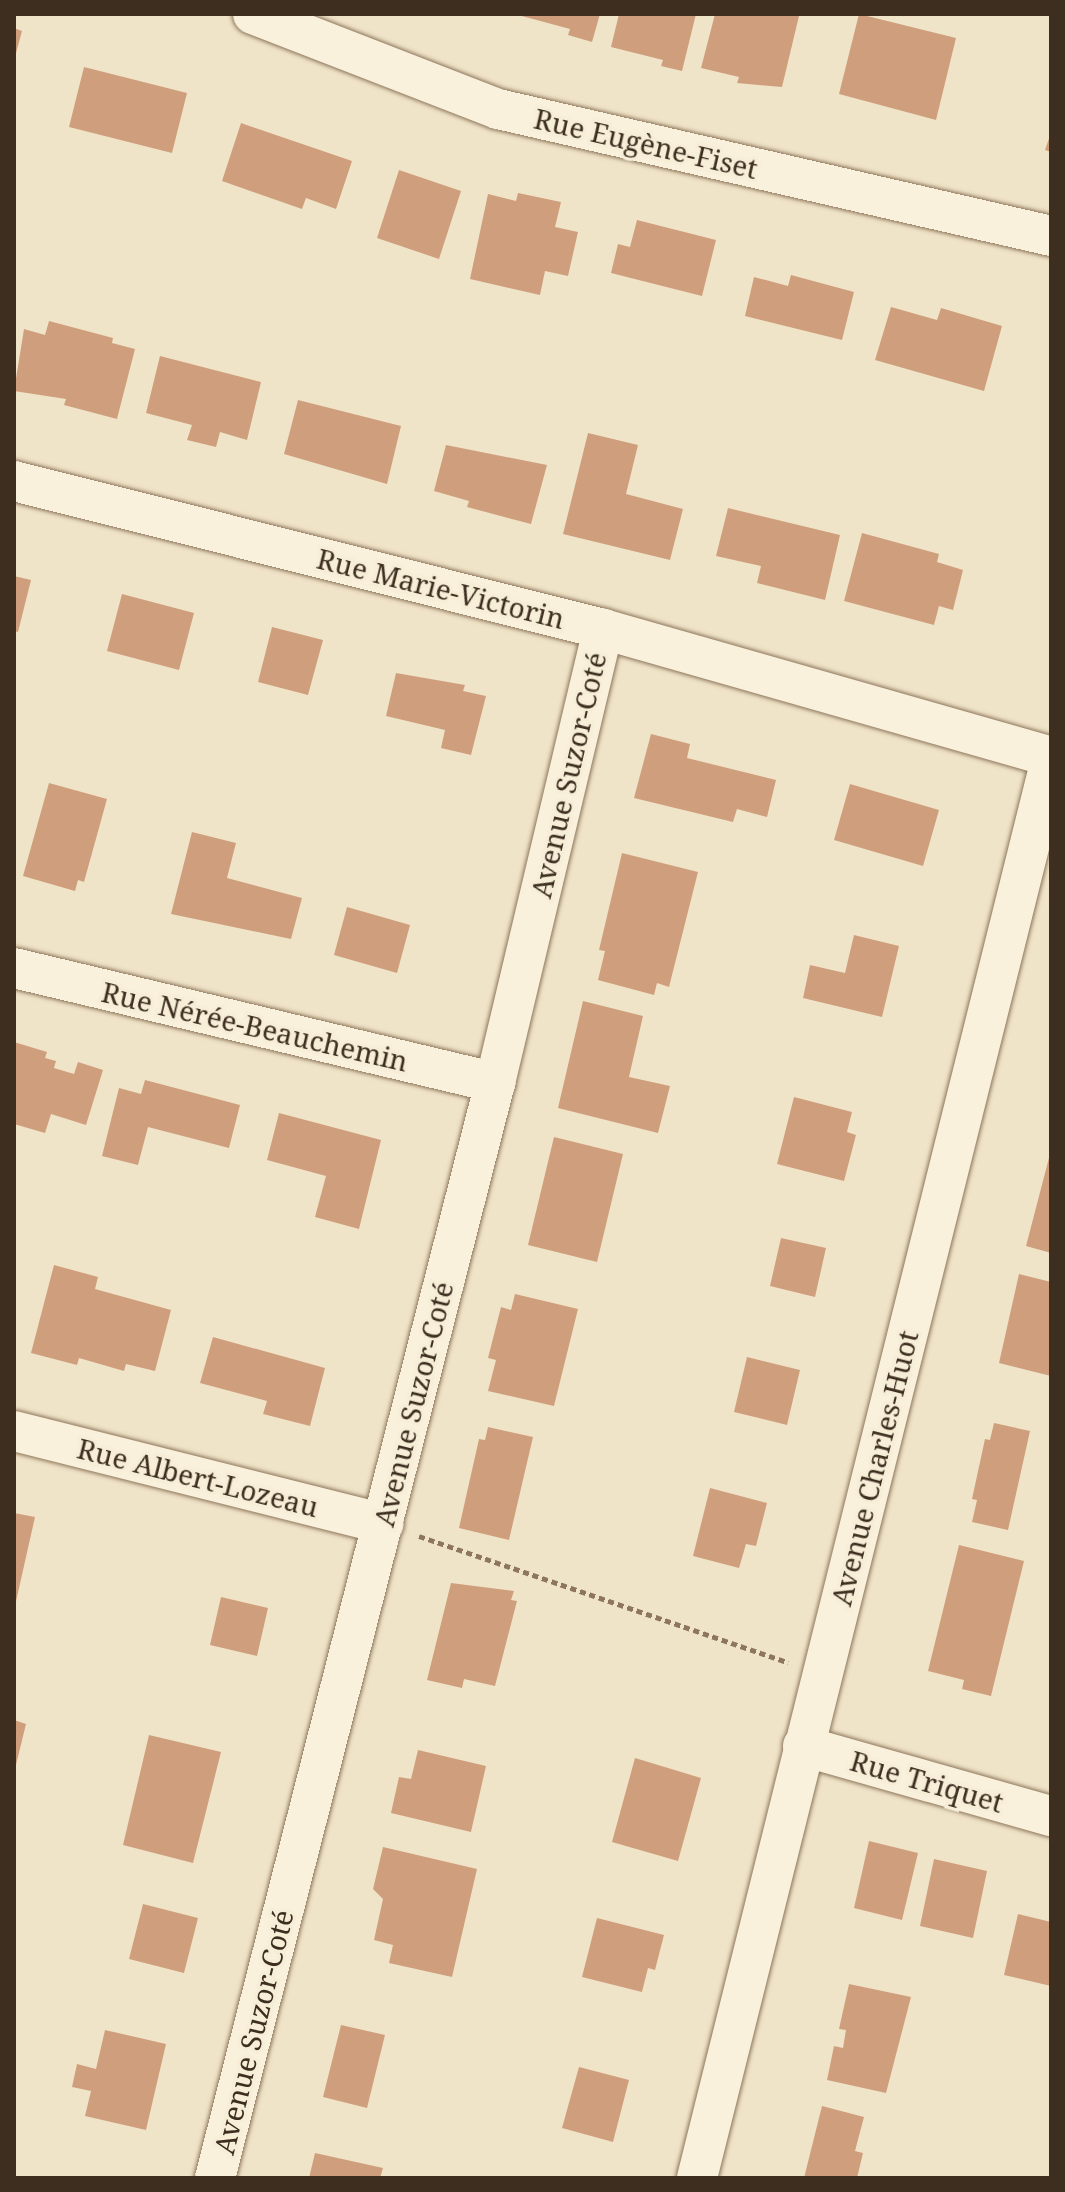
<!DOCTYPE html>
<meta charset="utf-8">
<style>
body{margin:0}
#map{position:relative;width:1065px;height:2192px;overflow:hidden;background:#f0e4c8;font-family:"Noto Serif",serif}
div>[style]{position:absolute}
.building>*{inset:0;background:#cf9f7d}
.path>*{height:5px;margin-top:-2.5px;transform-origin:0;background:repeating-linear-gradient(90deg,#8d765c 0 6px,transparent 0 10px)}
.roads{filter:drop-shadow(0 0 2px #8d765c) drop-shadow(0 0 2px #8d765c)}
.minor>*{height:40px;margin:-20px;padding:0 20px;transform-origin:20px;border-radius:20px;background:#faf1dc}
span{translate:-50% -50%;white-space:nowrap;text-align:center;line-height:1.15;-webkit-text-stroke:7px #f7eed8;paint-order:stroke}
.street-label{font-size:28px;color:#3d2e20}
.frame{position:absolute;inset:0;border:16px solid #3d2e20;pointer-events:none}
</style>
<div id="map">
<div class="building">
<div style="clip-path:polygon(600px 14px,592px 42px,568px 35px,570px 29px,518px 15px)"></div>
<div style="clip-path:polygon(619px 14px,696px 14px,682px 71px,661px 66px,663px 60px,611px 47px)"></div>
<div style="clip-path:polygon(715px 14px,799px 16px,782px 87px,737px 83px,739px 77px,701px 68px)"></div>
<div style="clip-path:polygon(859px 14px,956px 38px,936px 120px,839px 94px)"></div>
<div style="clip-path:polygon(14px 28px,22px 31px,15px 57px,14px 56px)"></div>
<div style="clip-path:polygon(84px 67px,187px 93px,172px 153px,69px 127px)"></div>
<div style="clip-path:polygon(241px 123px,352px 161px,336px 209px,306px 198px,302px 209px,222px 181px)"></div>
<div style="clip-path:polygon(1051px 133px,1051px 152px,1045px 150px)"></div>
<div style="clip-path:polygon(399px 170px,461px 191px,439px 259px,377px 238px)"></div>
<div style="clip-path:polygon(518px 193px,561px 202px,555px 227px,578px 232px,568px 276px,545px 271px,540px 295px,470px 279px,488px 194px,516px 201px)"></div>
<div style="clip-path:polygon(637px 220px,716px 240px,702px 296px,611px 273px,618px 244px,630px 247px)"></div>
<div style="clip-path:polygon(791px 275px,854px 292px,842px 340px,745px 316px,754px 277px,788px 286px)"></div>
<div style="clip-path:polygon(891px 307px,937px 320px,941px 308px,1002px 326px,984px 391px,875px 360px)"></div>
<div style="clip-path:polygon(49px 321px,113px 338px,112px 343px,135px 349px,117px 419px,64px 405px,66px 399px,14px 391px,24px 329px,45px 335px)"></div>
<div style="clip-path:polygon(160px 356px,261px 382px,247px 440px,220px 432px,216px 447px,187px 440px,192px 425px,146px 413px)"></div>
<div style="clip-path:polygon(298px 400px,401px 426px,387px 484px,284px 454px)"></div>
<div style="clip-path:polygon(588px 433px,638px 445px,626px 494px,683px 509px,670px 560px,563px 534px)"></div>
<div style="clip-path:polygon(446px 445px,547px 465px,531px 524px,467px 507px,469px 501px,434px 491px)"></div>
<div style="clip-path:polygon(728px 508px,840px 535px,825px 600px,757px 583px,761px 566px,716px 556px)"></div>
<div style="clip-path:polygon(862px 533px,939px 554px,937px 562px,963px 570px,953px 610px,939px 606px,934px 625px,844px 601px)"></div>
<div style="clip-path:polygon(14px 576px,31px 580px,18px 632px,14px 631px)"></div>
<div style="clip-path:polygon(122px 594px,194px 613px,179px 670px,107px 651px)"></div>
<div style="clip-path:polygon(272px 627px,323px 640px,308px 695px,258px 682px)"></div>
<div style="clip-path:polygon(396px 673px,465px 685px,463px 691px,486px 696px,471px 755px,441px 748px,445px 730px,386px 716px)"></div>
<div style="clip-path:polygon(651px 734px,690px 744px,687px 758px,776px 780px,767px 817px,737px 809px,733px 822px,634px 798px)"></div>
<div style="clip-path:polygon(49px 783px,107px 799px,84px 882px,78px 880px,75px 891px,23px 876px)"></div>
<div style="clip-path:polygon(850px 784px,939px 810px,923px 866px,834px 840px)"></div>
<div style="clip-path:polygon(192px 832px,236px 843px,227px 878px,302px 898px,291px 939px,171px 914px)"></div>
<div style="clip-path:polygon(622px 853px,698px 872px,669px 987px,657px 983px,654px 995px,598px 980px,605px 951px,599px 950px)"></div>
<div style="clip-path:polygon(347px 907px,410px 925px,397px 973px,334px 955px)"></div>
<div style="clip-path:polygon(854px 935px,899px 946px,882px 1017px,803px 998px,810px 965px,845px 973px)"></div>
<div style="clip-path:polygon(583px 1001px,643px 1016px,629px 1077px,670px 1086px,658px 1133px,558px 1108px)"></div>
<div style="clip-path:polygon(14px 1042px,47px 1052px,45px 1058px,56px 1061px,54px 1068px,74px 1074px,78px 1062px,103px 1070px,86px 1125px,51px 1114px,45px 1133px,14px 1124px)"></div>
<div style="clip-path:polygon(145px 1080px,240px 1105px,229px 1148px,148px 1127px,138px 1165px,102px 1156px,119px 1088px,141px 1094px)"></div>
<div style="clip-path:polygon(794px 1097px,852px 1112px,847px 1132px,856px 1135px,844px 1181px,777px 1164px)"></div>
<div style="clip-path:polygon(279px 1113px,381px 1140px,359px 1229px,315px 1217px,326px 1176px,267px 1160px)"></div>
<div style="clip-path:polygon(554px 1137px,623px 1154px,597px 1262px,528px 1245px)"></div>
<div style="clip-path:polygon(1050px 1154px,1051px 1154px,1051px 1253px,1026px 1246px)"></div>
<div style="clip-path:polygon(781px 1238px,826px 1248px,815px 1297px,770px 1286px)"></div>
<div style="clip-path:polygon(54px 1265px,98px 1277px,95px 1289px,171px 1310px,155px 1371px,126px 1364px,124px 1371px,79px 1358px,77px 1365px,31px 1353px)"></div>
<div style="clip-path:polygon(1019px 1274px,1051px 1282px,1051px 1376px,999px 1363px)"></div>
<div style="clip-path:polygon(515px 1294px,578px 1309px,554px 1406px,488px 1391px,496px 1360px,488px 1358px,501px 1307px,511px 1310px)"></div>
<div style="clip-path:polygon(213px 1337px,325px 1368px,310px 1426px,263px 1414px,267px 1401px,200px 1383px)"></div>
<div style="clip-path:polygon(747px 1357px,800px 1370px,787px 1425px,734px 1412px)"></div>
<div style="clip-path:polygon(994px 1423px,1030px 1431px,1008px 1530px,972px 1522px,977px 1500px,972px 1499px,985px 1439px,990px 1440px)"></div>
<div style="clip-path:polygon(488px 1427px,533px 1437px,509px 1540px,459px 1528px,479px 1439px,485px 1440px)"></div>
<div style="clip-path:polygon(710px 1488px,767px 1503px,756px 1546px,746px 1544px,739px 1568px,693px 1556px)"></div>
<div style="clip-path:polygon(14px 1513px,35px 1517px,15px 1606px,14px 1605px)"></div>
<div style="clip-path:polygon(959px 1545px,1024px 1561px,991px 1696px,962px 1689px,964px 1680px,928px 1671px)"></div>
<div style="clip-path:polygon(451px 1583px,514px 1591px,511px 1600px,517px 1601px,495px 1686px,464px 1679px,462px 1688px,427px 1680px)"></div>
<div style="clip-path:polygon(221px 1597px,268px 1608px,257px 1656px,210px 1645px)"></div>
<div style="clip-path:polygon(14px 1720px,26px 1724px,15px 1769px,14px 1768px)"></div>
<div style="clip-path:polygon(149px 1735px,221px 1752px,193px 1863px,123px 1845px)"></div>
<div style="clip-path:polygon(418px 1750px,486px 1766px,471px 1832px,391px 1813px,399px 1777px,411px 1779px)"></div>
<div style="clip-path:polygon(635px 1758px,701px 1778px,678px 1861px,612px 1842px)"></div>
<div style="clip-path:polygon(869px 1841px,918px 1853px,902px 1920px,854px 1908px)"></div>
<div style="clip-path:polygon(383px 1847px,477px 1869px,452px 1977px,389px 1963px,393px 1945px,374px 1940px,383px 1899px,373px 1889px)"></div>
<div style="clip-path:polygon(934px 1859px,987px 1871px,973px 1938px,920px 1926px)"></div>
<div style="clip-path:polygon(143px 1904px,198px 1918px,184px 1973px,129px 1959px)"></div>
<div style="clip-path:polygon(1018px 1914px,1051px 1922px,1051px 1986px,1004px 1975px)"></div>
<div style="clip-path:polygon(597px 1918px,664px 1935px,655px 1970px,648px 1968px,642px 1992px,582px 1977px)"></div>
<div style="clip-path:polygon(849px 1984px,911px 1997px,886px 2093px,827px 2080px,834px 2046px,843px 2048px,846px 2030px,839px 2029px)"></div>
<div style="clip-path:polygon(341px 2025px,385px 2035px,367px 2108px,323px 2097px)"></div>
<div style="clip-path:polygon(105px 2030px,166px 2044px,146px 2130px,85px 2116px,91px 2091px,72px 2087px,77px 2064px,96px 2069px)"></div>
<div style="clip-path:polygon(579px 2067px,629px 2080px,613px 2142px,562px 2128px)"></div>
<div style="clip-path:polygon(822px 2106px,864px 2117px,855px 2151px,863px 2153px,857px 2178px,804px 2178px)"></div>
<div style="clip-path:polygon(315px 2153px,383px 2168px,380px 2178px,309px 2178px)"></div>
</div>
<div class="path">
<div style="left:419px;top:1536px;width:390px;rotate:18.9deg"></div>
</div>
<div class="roads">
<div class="minor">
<div style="left:253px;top:14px;width:263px;rotate:21.2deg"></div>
<div style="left:498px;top:109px;width:567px;rotate:12.93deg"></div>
<div style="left:14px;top:481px;width:607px;rotate:14.1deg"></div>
<div style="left:603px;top:629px;width:466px;rotate:15.9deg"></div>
<div style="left:14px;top:968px;width:495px;rotate:13.4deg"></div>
<div style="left:14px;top:1431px;width:381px;rotate:14.1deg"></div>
<div style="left:803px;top:1746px;width:258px;rotate:15.8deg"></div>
<div style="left:215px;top:2178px;width:1130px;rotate:-75.66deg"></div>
<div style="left:495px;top:1083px;width:467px;rotate:-76.6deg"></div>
<div style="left:697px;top:2178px;width:1462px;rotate:-75.99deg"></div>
</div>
</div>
<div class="street-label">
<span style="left:646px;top:143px;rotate:13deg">Rue Eugène-Fiset</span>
<span style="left:441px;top:588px;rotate:14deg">Rue Marie-Victorin</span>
<span style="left:568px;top:775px;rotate:-77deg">Avenue Suzor-Coté</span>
<span style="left:255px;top:1026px;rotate:13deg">Rue Nérée-Beauchemin</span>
<span style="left:413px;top:1404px;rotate:-76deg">Avenue Suzor-Coté</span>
<span style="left:874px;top:1468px;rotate:-76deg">Avenue Charles-Huot</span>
<span style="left:198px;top:1477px;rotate:14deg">Rue Albert-Lozeau</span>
<span style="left:927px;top:1781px;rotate:16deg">Rue Triquet</span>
<span style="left:253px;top:2032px;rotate:-76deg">Avenue Suzor-Coté</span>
</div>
<div class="frame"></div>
</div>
